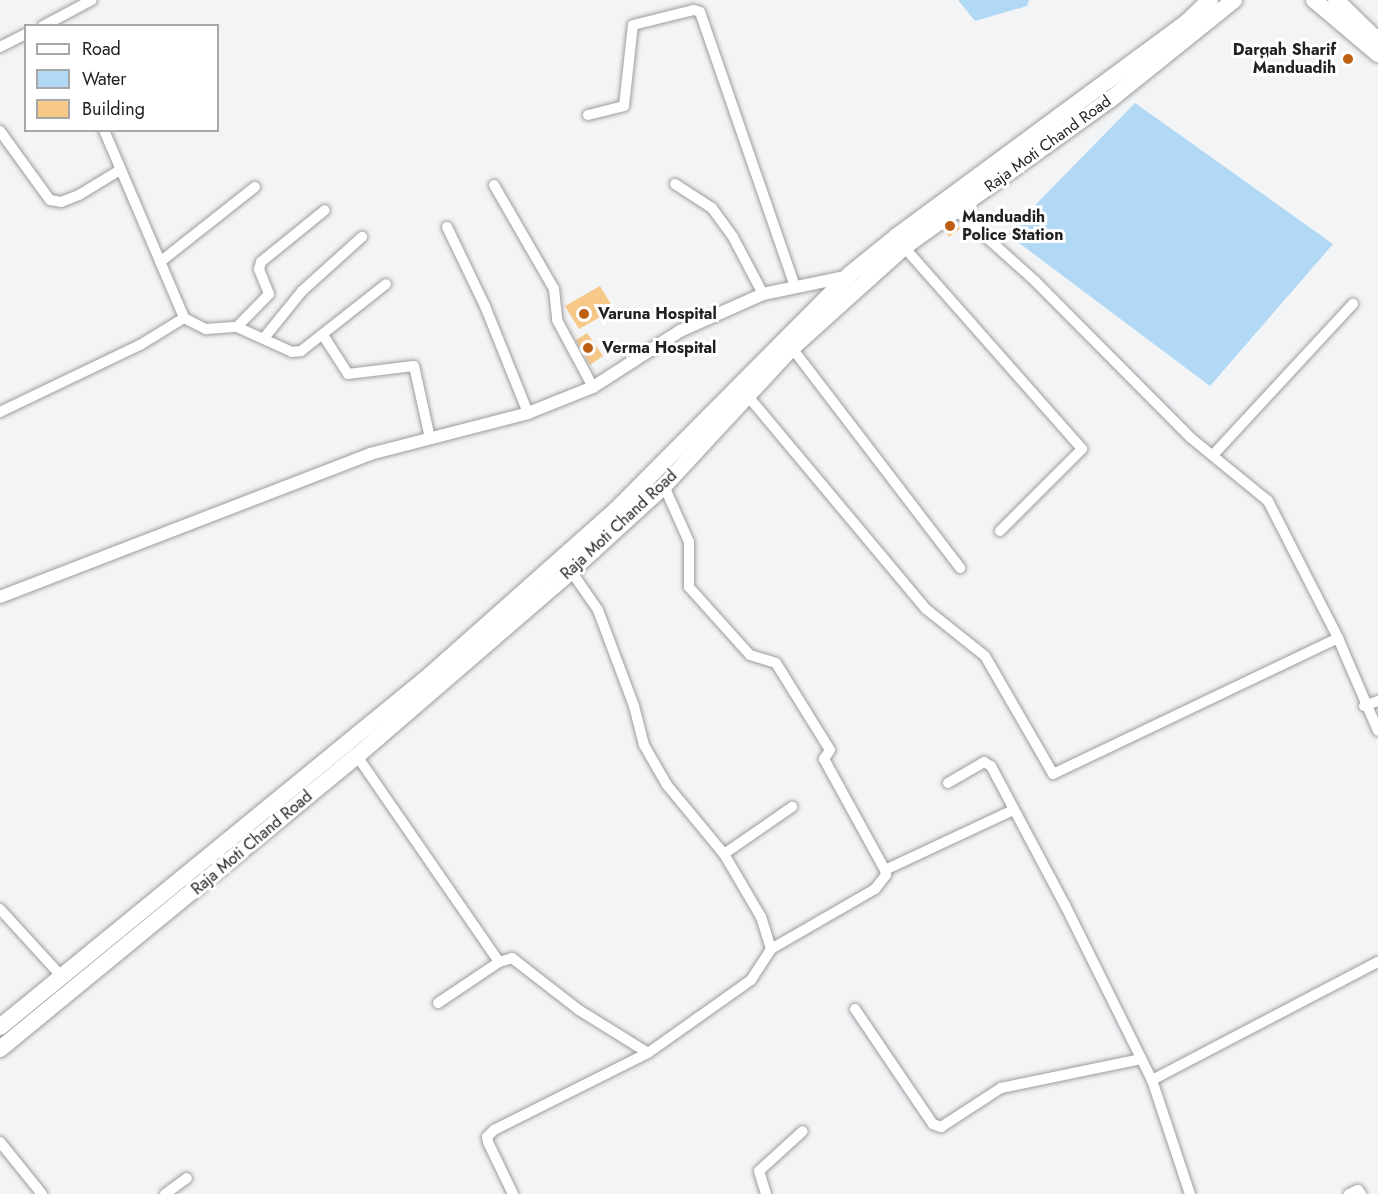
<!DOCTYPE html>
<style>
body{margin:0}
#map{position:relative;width:1378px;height:1194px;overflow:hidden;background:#f3f4f6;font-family:Jost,sans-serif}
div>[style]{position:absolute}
.water>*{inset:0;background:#b1d8f5}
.building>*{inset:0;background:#f6c989}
.roads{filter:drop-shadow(0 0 2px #9c9d9f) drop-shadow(0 0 2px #9c9d9f)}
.minor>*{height:10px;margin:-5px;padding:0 5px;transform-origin:5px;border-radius:5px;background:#fff}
.tertiary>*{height:12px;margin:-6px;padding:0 6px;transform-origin:6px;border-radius:6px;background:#fff}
.primary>*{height:16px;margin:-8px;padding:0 8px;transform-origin:8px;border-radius:8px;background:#fff}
.dots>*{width:16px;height:16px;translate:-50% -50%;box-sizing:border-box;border:3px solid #fff;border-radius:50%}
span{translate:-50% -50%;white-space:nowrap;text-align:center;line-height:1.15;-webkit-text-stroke:6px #fff;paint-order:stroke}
.poi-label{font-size:16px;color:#222223;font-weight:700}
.right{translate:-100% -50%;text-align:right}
.left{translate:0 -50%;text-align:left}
.street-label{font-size:16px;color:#222223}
.legend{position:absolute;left:24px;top:24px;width:195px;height:108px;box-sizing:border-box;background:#fff;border:2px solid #a7a7a7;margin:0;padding:8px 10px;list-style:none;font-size:18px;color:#222223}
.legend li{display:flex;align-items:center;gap:12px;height:30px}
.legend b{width:30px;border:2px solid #a7a7a7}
</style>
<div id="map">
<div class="water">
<div style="clip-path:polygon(958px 0,1029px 0,1027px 6px,975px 21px)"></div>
<div style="clip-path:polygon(1135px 103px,1333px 244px,1210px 386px,1007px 234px)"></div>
</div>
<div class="building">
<div style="clip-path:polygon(955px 223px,960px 229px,949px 237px,945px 231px)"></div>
<div style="clip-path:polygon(600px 286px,614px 309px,579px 329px,565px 306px)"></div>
<div style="clip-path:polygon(587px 333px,603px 356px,590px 365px,576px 340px)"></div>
</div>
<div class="roads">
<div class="minor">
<div style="left:43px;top:26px;width:55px;rotate:-28deg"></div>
<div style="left:0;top:47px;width:29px;rotate:-27deg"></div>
<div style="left:588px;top:115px;width:37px;rotate:-14deg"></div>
<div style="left:624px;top:106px;width:81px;rotate:-83.7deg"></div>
<div style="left:633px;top:25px;width:63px;rotate:-13.8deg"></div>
<div style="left:694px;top:10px;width:6px;rotate:18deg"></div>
<div style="left:700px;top:12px;width:290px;rotate:70.9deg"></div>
<div style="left:104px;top:130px;width:204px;rotate:66.9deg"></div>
<div style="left:0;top:131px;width:85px;rotate:54.1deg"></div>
<div style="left:50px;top:200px;width:11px;rotate:10deg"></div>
<div style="left:61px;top:202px;width:19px;rotate:-21deg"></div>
<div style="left:79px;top:195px;width:48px;rotate:-31.4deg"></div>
<div style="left:675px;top:184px;width:44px;rotate:33deg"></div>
<div style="left:712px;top:208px;width:36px;rotate:54deg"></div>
<div style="left:733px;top:237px;width:64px;rotate:62.2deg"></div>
<div style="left:494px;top:185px;width:120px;rotate:60deg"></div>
<div style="left:554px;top:289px;width:31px;rotate:84deg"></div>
<div style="left:557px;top:320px;width:76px;rotate:61.8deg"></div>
<div style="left:956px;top:210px;width:106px;rotate:41.9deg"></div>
<div style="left:1035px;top:281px;width:221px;rotate:45.2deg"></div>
<div style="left:1191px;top:438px;width:99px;rotate:39.3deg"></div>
<div style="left:1268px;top:501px;width:154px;rotate:62.9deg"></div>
<div style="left:1338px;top:638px;width:101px;rotate:66.7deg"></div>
<div style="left:447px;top:227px;width:88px;rotate:64.3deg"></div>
<div style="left:485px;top:306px;width:115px;rotate:68.1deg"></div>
<div style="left:904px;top:247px;width:269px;rotate:48.6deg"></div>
<div style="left:1082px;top:449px;width:116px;rotate:135deg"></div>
<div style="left:160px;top:262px;width:121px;rotate:-38.3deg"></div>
<div style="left:237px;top:327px;width:46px;rotate:-45.9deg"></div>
<div style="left:269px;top:294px;width:27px;rotate:-112deg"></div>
<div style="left:259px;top:269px;width:7px;rotate:-74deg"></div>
<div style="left:261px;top:262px;width:82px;rotate:-39.1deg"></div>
<div style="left:323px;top:335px;width:46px;rotate:57.3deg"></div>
<div style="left:348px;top:374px;width:66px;rotate:-6.9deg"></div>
<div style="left:414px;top:366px;width:74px;rotate:77.5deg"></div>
<div style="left:264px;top:338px;width:60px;rotate:-51deg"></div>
<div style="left:302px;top:291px;width:81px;rotate:-42deg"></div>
<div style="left:792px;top:348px;width:277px;rotate:52.6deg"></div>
<div style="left:747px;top:395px;width:279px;rotate:50.1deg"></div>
<div style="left:926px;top:609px;width:75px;rotate:38.5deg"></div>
<div style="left:985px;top:656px;width:136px;rotate:60deg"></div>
<div style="left:1053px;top:774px;width:316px;rotate:-25.5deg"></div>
<div style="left:0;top:412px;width:155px;rotate:-25.6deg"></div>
<div style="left:140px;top:345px;width:52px;rotate:-31.5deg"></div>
<div style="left:184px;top:318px;width:25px;rotate:27deg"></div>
<div style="left:206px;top:329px;width:31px;rotate:-4deg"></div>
<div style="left:237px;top:327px;width:60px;rotate:24.4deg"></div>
<div style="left:292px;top:352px;width:9px;rotate:-6deg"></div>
<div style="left:301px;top:351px;width:108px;rotate:-38.2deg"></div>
<div style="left:1213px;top:455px;width:206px;rotate:-47.2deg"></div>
<div style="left:664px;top:486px;width:61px;rotate:65.9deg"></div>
<div style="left:689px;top:542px;width:45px;rotate:90deg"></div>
<div style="left:689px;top:587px;width:91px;rotate:48.1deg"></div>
<div style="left:750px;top:655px;width:27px;rotate:17deg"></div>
<div style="left:776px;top:663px;width:102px;rotate:58.2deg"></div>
<div style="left:830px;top:750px;width:11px;rotate:124deg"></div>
<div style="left:824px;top:759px;width:127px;rotate:61.2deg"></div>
<div style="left:885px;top:870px;width:5px;rotate:79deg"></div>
<div style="left:886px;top:875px;width:18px;rotate:128deg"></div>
<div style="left:875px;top:889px;width:120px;rotate:150deg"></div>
<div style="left:1364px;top:706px;width:15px;rotate:-20deg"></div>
<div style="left:357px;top:756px;width:250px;rotate:55.4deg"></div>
<div style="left:948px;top:783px;width:42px;rotate:-30.3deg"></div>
<div style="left:984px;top:762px;width:8px;rotate:30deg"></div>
<div style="left:991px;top:766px;width:157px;rotate:62deg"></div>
<div style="left:1065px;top:905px;width:195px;rotate:63.6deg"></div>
<div style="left:1152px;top:1080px;width:120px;rotate:71.6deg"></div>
<div style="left:724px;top:854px;width:83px;rotate:-34.7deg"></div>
<div style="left:885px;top:870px;width:141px;rotate:-25.1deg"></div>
<div style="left:0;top:909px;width:93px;rotate:47.6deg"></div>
<div style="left:438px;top:1003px;width:73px;rotate:-33.9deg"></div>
<div style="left:499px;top:962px;width:14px;rotate:-17deg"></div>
<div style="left:512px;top:958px;width:85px;rotate:37.8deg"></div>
<div style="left:579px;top:1010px;width:81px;rotate:31.9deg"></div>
<div style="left:855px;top:1009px;width:139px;rotate:55.9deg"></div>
<div style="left:933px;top:1124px;width:9px;rotate:21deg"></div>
<div style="left:941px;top:1127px;width:72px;rotate:-33deg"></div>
<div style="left:1001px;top:1088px;width:143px;rotate:-11.7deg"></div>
<div style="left:1152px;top:1080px;width:255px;rotate:-27.6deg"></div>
<div style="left:0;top:1142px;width:67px;rotate:51.1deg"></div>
<div style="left:165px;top:1194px;width:27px;rotate:-36deg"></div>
<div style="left:513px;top:1194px;width:58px;rotate:-115.7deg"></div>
<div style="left:488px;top:1142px;width:5px;rotate:-101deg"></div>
<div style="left:487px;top:1137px;width:10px;rotate:-45deg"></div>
<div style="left:494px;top:1130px;width:172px;rotate:-26.6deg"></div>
<div style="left:648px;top:1053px;width:126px;rotate:-35.3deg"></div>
<div style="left:751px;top:980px;width:37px;rotate:-57deg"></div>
<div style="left:771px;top:949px;width:34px;rotate:-107deg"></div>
<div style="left:761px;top:917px;width:73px;rotate:-120.4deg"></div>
<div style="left:724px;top:854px;width:89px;rotate:-129.6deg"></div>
<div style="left:667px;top:785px;width:46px;rotate:-119.9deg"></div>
<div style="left:644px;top:745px;width:40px;rotate:-104.4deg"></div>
<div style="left:634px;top:706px;width:103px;rotate:-110.6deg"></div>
<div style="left:598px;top:610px;width:47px;rotate:-124.7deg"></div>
<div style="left:766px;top:1194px;width:24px;rotate:-107deg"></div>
<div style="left:759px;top:1171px;width:59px;rotate:-42.3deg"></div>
<div style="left:1349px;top:1194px;width:10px;rotate:-24deg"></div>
<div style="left:1358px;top:1190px;width:5px;rotate:53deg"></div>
</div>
<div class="tertiary">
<div style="left:0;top:597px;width:397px;rotate:-21.1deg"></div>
<div style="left:370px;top:454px;width:163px;rotate:-14.5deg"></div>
<div style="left:528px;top:413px;width:70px;rotate:-21.8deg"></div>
<div style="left:593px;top:387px;width:103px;rotate:-32.8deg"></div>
<div style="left:680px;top:331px;width:91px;rotate:-24deg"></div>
<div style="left:763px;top:294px;width:89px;rotate:-11.7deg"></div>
</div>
<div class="primary">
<div style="left:1314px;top:0;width:84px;rotate:40.2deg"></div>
<div style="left:1336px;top:0;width:56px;rotate:44.3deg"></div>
<div style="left:0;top:1027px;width:556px;rotate:-39.3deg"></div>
<div style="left:430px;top:675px;width:249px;rotate:-41.6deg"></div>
<div style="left:616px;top:510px;width:331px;rotate:-45.2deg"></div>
<div style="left:849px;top:275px;width:62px;rotate:-39.1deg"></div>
<div style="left:897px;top:236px;width:358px;rotate:-36.4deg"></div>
<div style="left:1185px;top:24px;width:35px;rotate:-44deg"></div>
<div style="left:0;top:1049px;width:462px;rotate:-39.4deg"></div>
<div style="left:357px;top:756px;width:283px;rotate:-40.8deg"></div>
<div style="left:571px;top:571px;width:126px;rotate:-42.4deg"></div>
<div style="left:664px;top:486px;width:188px;rotate:-47.2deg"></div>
<div style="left:792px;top:348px;width:151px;rotate:-42deg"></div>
<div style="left:904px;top:247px;width:254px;rotate:-35.6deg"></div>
<div style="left:1111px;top:99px;width:158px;rotate:-38.8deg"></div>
</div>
</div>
<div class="dots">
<div style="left:1348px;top:59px;background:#bc5f10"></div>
<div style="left:950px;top:226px;background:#bc5f10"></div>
<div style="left:584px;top:314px;background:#bc5f10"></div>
<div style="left:588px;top:348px;background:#bc5f10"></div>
</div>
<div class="poi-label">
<span class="right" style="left:1336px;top:59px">Dargah Sharif<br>Manduadih</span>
<span class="left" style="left:962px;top:226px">Manduadih<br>Police Station</span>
<span class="left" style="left:598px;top:314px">Varuna Hospital</span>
<span class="left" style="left:602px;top:348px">Verma Hospital</span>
</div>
<div class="street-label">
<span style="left:1048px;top:144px;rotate:-36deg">Raja Moti Chand Road</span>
<span style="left:619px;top:525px;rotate:-43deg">Raja Moti Chand Road</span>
<span style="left:252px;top:843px;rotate:-40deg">Raja Moti Chand Road</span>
</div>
<ul class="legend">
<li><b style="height:8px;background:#fff"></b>Road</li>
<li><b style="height:16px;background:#b1d8f5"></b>Water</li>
<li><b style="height:16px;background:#f6c989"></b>Building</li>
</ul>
</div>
